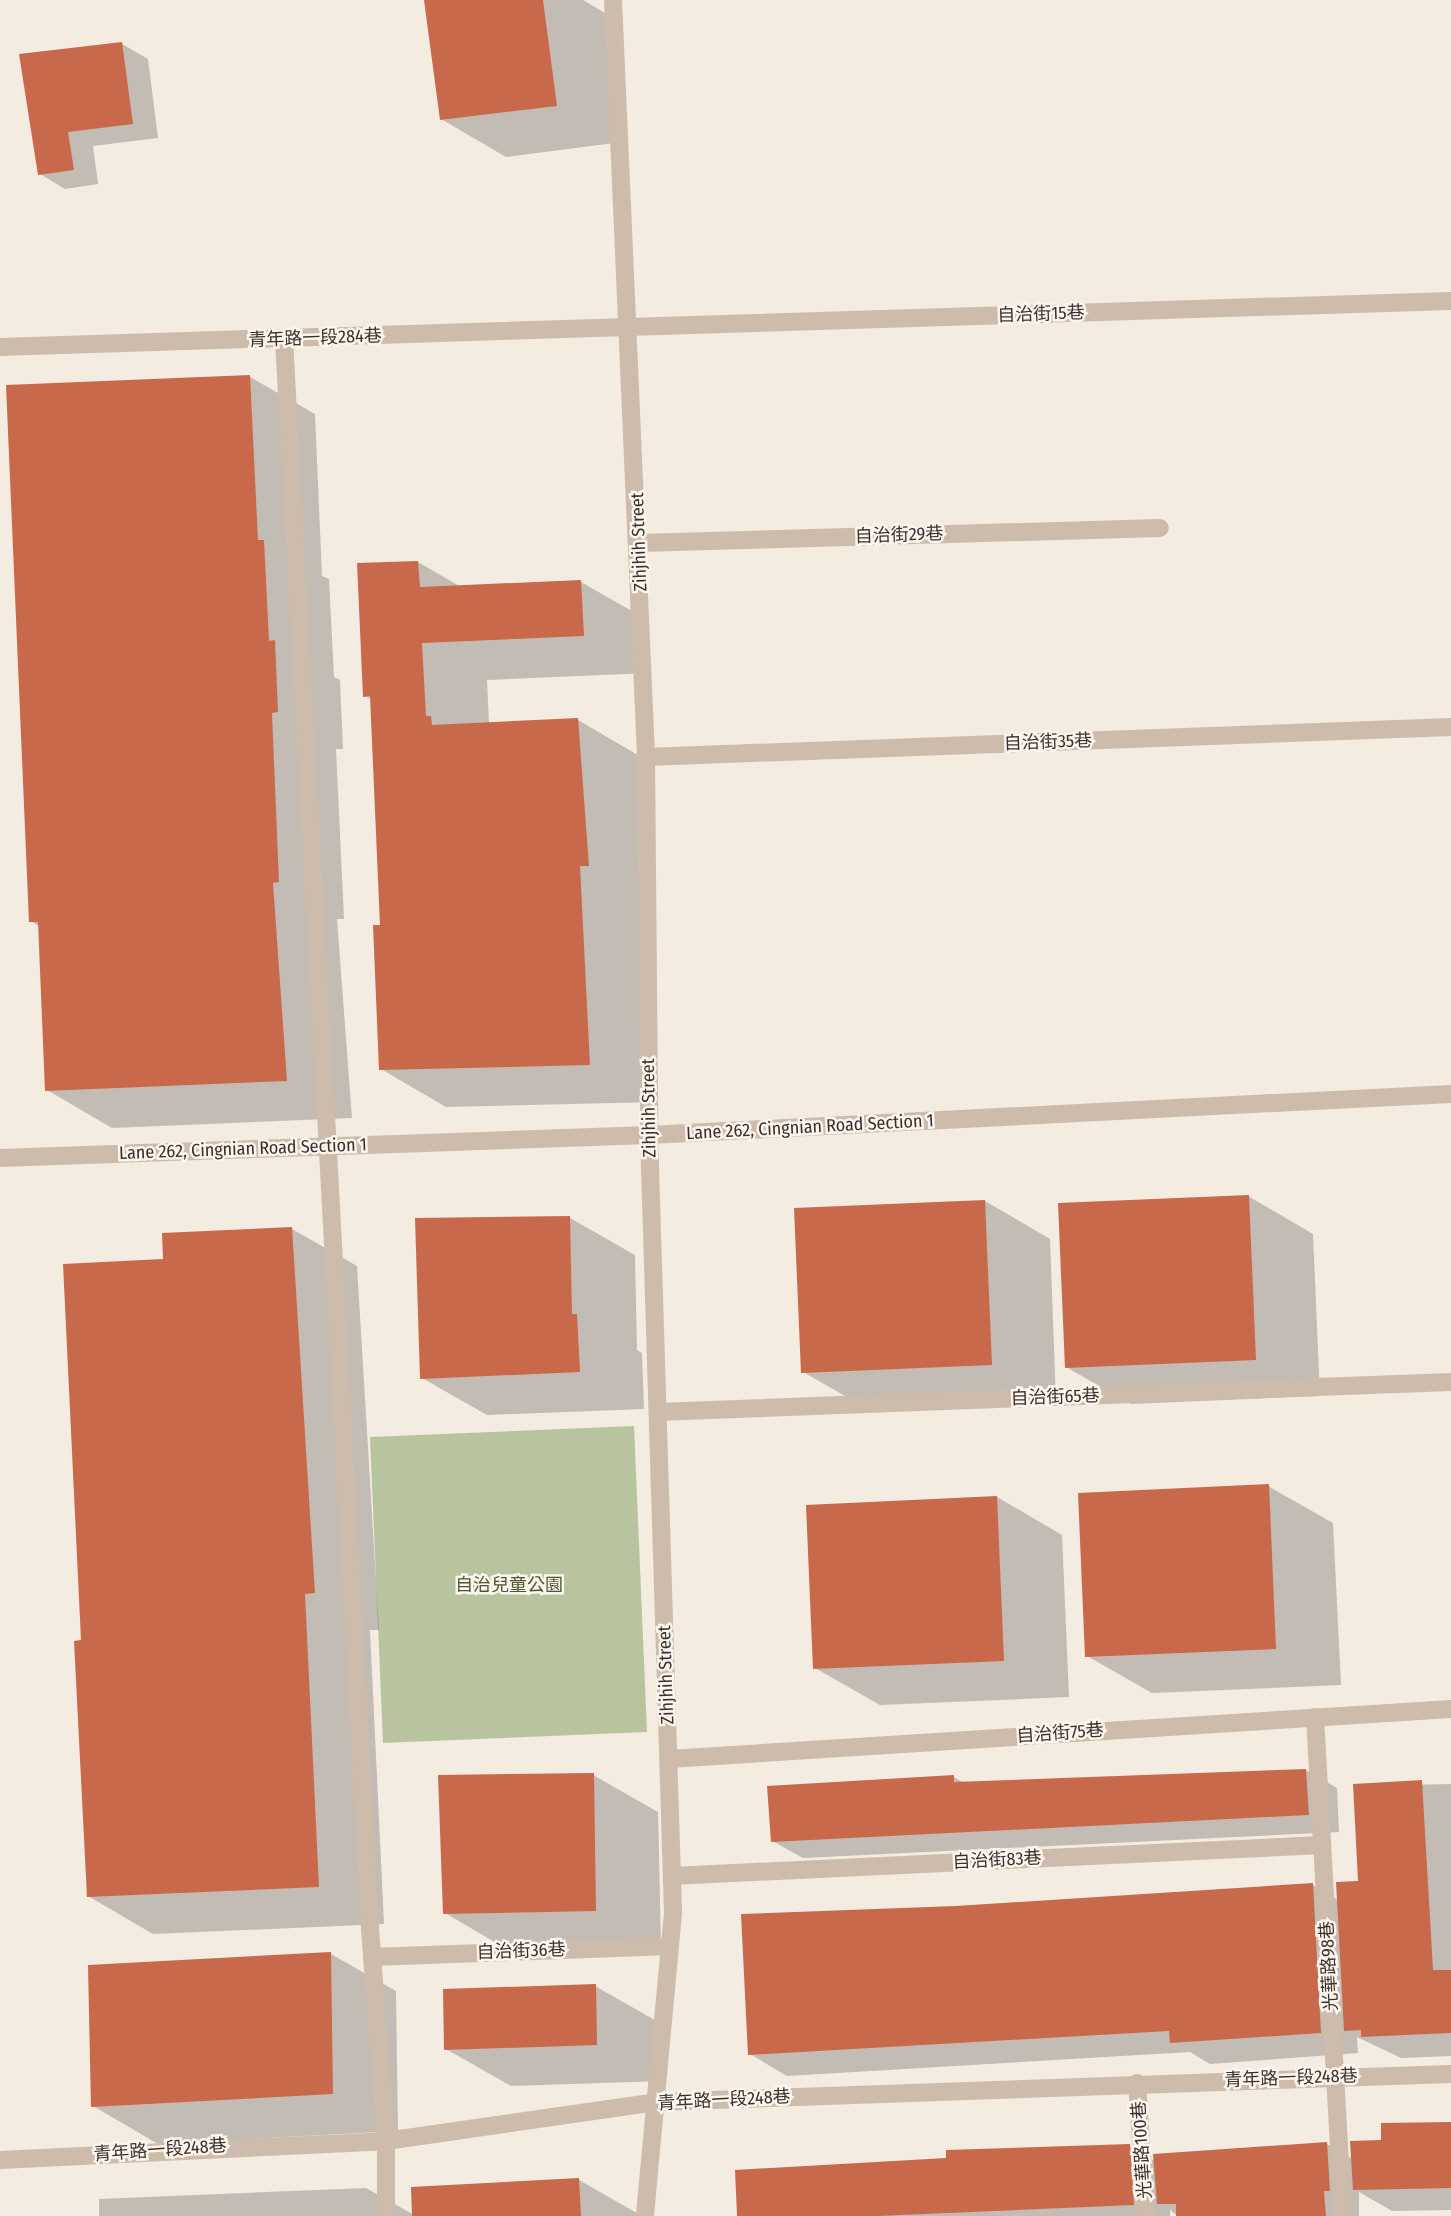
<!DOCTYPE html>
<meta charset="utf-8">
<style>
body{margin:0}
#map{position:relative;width:1451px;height:2216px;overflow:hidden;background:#f4ebe1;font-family:"Fira Sans Condensed","Noto Sans TC",sans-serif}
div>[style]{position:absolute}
.green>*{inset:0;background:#b8c4a0}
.shadow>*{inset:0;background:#0003}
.building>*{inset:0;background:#c8694b}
.minor>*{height:18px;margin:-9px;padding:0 9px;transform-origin:9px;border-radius:9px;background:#cdbbac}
span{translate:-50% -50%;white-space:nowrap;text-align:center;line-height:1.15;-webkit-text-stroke:5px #fbf5ee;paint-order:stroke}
.street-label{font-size:18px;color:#3b302b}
.park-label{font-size:18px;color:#4a5a2e}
</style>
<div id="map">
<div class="green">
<div style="clip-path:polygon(634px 1426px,647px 1732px,383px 1743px,370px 1437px)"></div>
</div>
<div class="shadow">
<div style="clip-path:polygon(426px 0,583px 0,605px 13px,622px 142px,506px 157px,441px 119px)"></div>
<div style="clip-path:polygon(122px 44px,148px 59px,158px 138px,93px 146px,98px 184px,65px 189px,40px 174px)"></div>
<div style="clip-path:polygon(250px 377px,315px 414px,322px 576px,329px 579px,334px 677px,340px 680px,343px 749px,336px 749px,344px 919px,337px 919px,352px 1118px,112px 1128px,47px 1090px,40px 927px,31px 921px)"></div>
<div style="clip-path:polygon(418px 562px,461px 587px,581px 582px,646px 619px,648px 673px,487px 680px,489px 724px,578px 720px,643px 758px,655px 1102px,446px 1107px,381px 1069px,382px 927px,372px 700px,365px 696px)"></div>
<div style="clip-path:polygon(1248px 1196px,1313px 1234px,1320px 1396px,1131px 1404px,1066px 1367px)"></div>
<div style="clip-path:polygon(985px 1201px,1050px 1239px,1056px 1401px,868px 1409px,803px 1372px)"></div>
<div style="clip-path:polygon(570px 1218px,635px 1255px,637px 1350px,642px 1353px,644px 1409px,487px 1415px,422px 1378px)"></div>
<div style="clip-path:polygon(292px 1229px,357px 1266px,379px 1630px,370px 1630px,384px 1924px,153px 1934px,88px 1896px,83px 1642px,164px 1260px)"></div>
<div style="clip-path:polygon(1268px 1486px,1333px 1523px,1341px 1685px,1152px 1693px,1087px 1656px)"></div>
<div style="clip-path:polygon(997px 1497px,1062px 1535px,1069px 1697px,880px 1705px,815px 1668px)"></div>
<div style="clip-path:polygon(1306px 1770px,1337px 1788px,1339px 1832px,803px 1858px,772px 1841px,954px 1777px,964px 1783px)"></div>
<div style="clip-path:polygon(593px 1775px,658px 1812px,661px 1948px,510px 1951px,445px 1913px)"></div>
<div style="clip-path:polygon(1451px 1784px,1451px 2056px,1401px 2058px,1357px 2037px,1358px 2053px,1210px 2064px,1190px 2052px,787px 2076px,750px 2054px,956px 1908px,1313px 1885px,1338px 1900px,1360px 1883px,1355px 1786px)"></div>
<div style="clip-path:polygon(331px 1954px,396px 1991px,398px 2131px,158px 2144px,93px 2106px)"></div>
<div style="clip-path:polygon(595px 1986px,660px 2023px,662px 2081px,511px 2086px,446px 2049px)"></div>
<div style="clip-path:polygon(1451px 2124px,1451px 2210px,1392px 2211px,1359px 2192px,1359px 2216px,1178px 2216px,1170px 2210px,1170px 2216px,739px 2216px,948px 2160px,1129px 2146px,1155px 2161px,1327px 2144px,1353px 2159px,1383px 2142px)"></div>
<div style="clip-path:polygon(579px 2180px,642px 2216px,442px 2216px)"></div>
<div style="clip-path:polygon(366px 2188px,416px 2216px,99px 2216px,99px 2199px)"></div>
</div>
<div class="building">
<div style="clip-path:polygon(424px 0,543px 0,557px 106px,440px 120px)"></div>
<div style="clip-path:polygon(122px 42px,133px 124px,68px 132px,74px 170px,38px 175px,19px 54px)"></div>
<div style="clip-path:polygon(250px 375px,258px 540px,264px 540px,269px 641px,275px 640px,278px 712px,272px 713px,279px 882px,273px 883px,287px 1081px,45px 1091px,38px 922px,29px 922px,6px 385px)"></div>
<div style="clip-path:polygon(418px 561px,420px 587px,581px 580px,584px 636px,422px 643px,426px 716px,431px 716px,432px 725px,578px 718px,589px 866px,580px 866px,590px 1065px,379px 1070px,373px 925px,380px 925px,370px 696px,363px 697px,357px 563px)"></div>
<div style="clip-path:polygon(1249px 1195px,1256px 1360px,1065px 1368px,1058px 1203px)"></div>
<div style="clip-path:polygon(985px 1200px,992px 1365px,801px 1373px,794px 1208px)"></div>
<div style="clip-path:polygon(570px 1216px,572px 1314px,577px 1314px,580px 1372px,420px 1379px,415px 1218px)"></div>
<div style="clip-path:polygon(292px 1227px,315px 1593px,305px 1594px,319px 1887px,87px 1897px,74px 1641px,81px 1640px,63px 1264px,163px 1259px,162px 1233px)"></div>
<div style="clip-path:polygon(1269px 1484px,1276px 1649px,1085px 1657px,1078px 1493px)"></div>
<div style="clip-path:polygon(997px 1496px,1004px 1661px,813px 1669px,806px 1505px)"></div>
<div style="clip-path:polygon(1306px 1769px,1309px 1815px,771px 1842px,767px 1786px,954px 1775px,954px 1782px)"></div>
<div style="clip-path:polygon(594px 1773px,596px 1911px,443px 1914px,438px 1775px)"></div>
<div style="clip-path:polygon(1422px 1780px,1433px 1970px,1451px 1970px,1451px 2033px,1361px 2037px,1361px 2030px,1344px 2031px,1336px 1882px,1358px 1881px,1353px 1784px)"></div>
<div style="clip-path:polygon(1313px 1883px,1321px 2033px,1170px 2043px,1169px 2031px,748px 2055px,741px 1914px,956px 1906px)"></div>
<div style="clip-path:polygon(331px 1952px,333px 2094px,91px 2107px,88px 1965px)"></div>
<div style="clip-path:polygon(596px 1984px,597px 2045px,444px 2050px,443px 1989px)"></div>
<div style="clip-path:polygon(1451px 2122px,1451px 2188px,1353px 2190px,1350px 2141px,1381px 2140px,1381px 2123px)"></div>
<div style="clip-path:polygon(1327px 2142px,1330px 2191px,1324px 2191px,1326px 2216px,1176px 2216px,1176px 2204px,1157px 2204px,1153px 2154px)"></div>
<div style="clip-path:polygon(1130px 2144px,1134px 2205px,877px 2216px,737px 2216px,735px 2170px,946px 2158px,946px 2150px)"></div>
<div style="clip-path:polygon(579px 2178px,581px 2216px,412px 2216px,411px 2187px)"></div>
</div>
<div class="minor">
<div style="left:613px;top:0;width:758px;rotate:87.5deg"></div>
<div style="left:646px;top:757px;width:378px;rotate:89.5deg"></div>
<div style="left:649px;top:1135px;width:778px;rotate:88.23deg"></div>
<div style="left:673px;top:1913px;width:304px;rotate:95.3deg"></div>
<div style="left:284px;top:339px;width:1592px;rotate:86.9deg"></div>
<div style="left:370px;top:1929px;width:213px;rotate:85.7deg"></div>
<div style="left:386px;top:2141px;width:75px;rotate:90deg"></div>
<div style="left:0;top:347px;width:1452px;rotate:-1.82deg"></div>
<div style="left:639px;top:543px;width:521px;rotate:-1.65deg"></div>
<div style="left:646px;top:757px;width:806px;rotate:-2.13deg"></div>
<div style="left:0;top:1158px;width:649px;rotate:-2.03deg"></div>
<div style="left:649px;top:1135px;width:803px;rotate:-2.93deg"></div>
<div style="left:658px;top:1412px;width:794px;rotate:-2.17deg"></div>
<div style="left:1315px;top:1717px;width:500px;rotate:86.8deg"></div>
<div style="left:669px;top:1759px;width:784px;rotate:-3.66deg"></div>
<div style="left:672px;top:1876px;width:651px;rotate:-2.73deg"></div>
<div style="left:372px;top:1957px;width:298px;rotate:-2.1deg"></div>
<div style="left:1137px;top:2083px;width:133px;rotate:86.1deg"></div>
<div style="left:0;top:2160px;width:386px;rotate:-2.8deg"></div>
<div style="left:386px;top:2141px;width:273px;rotate:-8.2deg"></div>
<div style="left:656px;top:2102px;width:795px;rotate:-2.02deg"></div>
</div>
<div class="street-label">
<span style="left:1041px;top:314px;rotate:-2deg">自治街15巷</span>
<span style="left:315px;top:338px;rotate:-2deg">青年路一段284巷</span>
<span style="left:899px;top:535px;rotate:-2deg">自治街29巷</span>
<span style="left:639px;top:542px;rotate:-92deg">Zihjhih Street</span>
<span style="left:1048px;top:742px;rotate:-2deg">自治街35巷</span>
<span style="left:649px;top:1108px;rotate:-91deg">Zihjhih Street</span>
<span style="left:810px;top:1127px;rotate:-3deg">Lane 262, Cingnian Road Section 1</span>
<span style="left:243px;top:1149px;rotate:-2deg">Lane 262, Cingnian Road Section 1</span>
<span style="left:1055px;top:1397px;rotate:-2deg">自治街65巷</span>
<span style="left:666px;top:1675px;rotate:-92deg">Zihjhih Street</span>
<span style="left:1060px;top:1733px;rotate:-4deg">自治街75巷</span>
<span style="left:997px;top:1860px;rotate:-3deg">自治街83巷</span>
<span style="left:521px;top:1951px;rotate:-2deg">自治街36巷</span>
<span style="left:1329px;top:1966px;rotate:-93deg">光華路98巷</span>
<span style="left:1291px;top:2078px;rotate:-2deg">青年路一段248巷</span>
<span style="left:724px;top:2100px;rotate:-3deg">青年路一段248巷</span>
<span style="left:160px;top:2150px;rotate:-4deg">青年路一段248巷</span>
<span style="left:1142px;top:2150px;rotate:-94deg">光華路100巷</span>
</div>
<div class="park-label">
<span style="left:509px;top:1585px">自治兒童公園</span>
</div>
</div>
